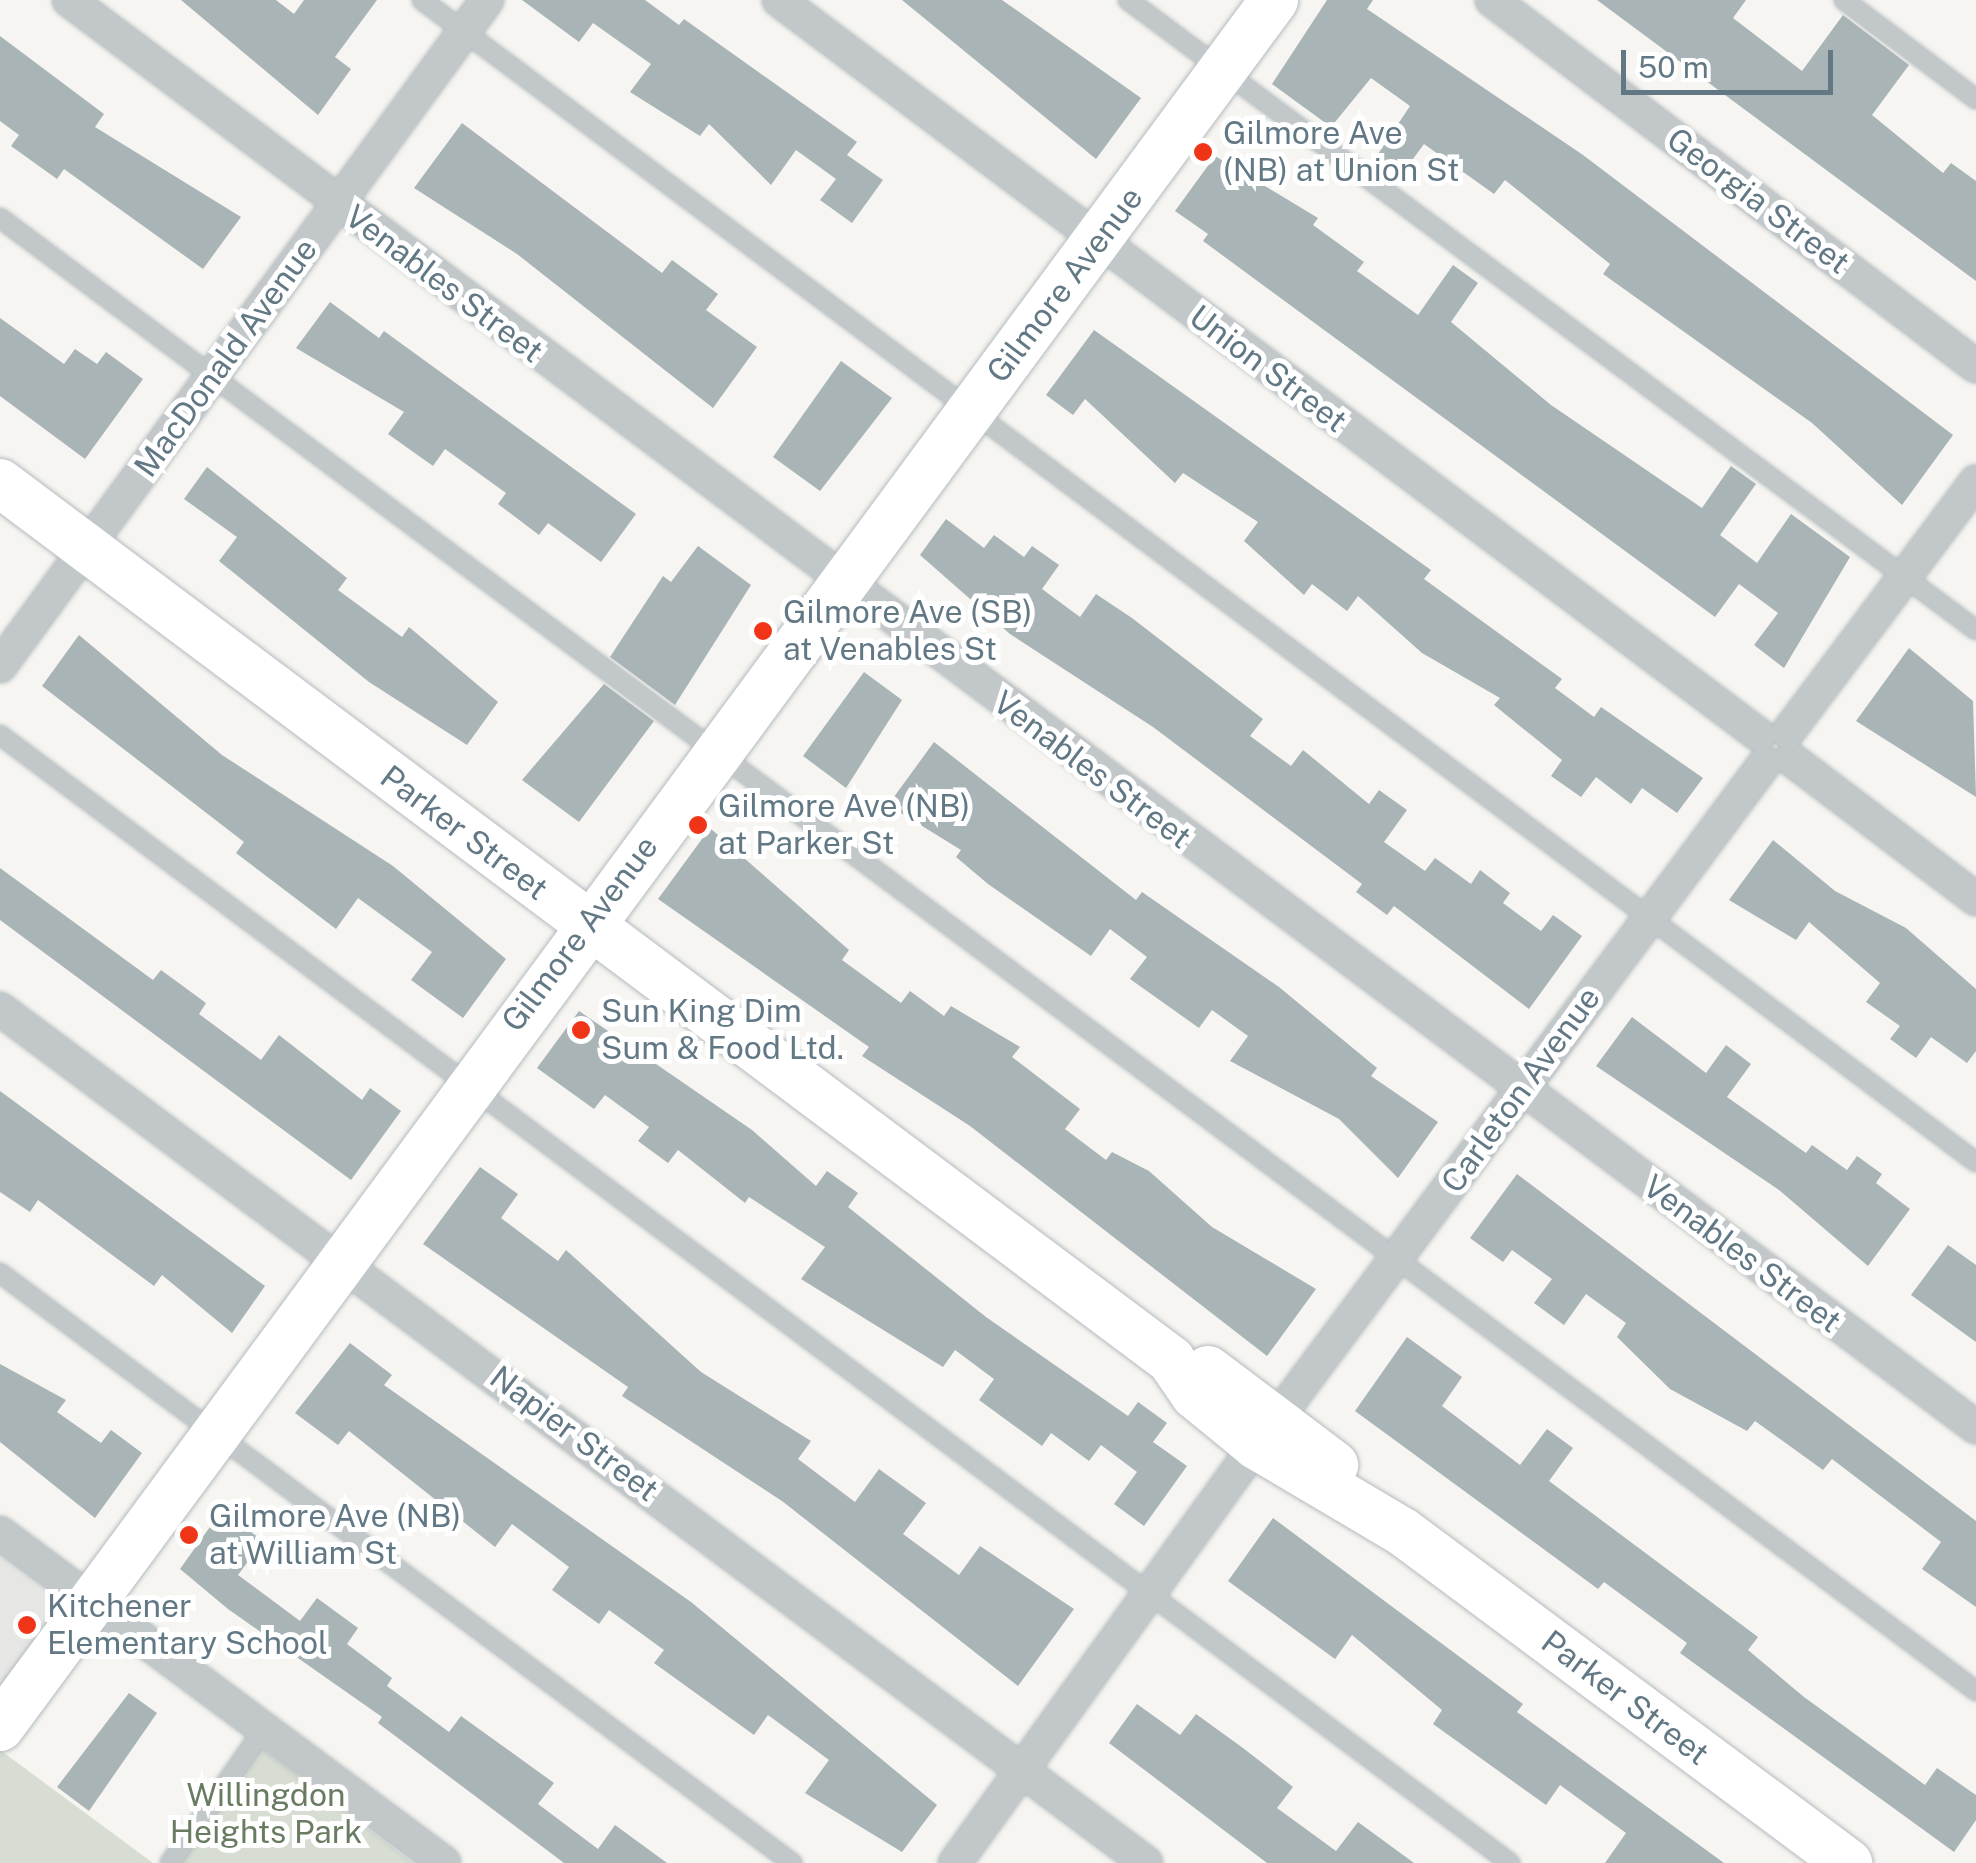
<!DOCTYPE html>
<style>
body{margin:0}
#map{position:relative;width:1976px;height:1863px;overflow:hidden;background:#f6f5f1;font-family:"Public Sans",sans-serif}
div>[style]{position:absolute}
.built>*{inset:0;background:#e6e7e5}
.green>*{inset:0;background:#d7ddd2}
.building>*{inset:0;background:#a9b4b7}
.roads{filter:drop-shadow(0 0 2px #b4bbbe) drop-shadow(0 0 2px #b4bbbe)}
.lane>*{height:18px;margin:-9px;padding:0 9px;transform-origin:9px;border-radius:9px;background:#c2c7ca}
.street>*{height:32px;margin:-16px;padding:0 16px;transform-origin:16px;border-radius:16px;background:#c2c7ca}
.secondary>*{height:48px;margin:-24px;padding:0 24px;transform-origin:24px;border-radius:24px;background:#fff}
.dots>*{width:28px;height:28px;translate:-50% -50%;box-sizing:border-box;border:5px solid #fff;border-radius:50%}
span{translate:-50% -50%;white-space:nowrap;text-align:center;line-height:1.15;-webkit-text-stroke:10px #fff;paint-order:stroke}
.poi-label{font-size:32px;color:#627985}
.left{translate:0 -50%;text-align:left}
.street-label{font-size:32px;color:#627985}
.park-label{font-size:32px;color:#697b61}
.scale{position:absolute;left:1621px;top:50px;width:212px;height:45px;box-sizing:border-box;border:5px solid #627985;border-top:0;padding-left:12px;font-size:30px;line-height:35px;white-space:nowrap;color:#627985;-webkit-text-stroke:8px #fff;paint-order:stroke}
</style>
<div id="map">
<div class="built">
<div style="clip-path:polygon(0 1553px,50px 1590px,60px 1609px,0 1690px)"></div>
</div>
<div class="green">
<div style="clip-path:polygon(255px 1744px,413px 1863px,170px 1863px)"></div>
<div style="clip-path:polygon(0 1750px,153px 1863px,0 1863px)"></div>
</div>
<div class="building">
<div style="clip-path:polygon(181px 0,276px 0,294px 14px,304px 0,377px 0,335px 57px,351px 69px,318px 115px)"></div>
<div style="clip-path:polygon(522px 0,645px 0,679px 25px,684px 19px,857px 142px,847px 155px,883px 180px,852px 223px,820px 200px,836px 179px,796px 150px,771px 185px,709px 124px,700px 136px,630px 92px,651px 64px,593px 23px,579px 42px)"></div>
<div style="clip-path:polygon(902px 0,1002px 0,1141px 98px,1096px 159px)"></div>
<div style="clip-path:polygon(1327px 0,1373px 0,1367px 9px,1583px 155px,1953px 435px,1902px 505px,1812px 423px,1603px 274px,1610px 264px,1505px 180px,1494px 194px,1424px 144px,1399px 178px,1374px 160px,1410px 106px,1371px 78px,1331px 127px,1272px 84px)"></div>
<div style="clip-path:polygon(1597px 0,1746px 0,1733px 18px,1802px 71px,1843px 15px,1909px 65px,1872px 115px,1943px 173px,1951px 163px,1976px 181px,1976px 281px)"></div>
<div style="clip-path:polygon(0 36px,104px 114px,95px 127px,241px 217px,203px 269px,64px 169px,57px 179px,11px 146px,19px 135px,0 121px)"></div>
<div style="clip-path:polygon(462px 123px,662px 273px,672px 260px,718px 294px,706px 310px,757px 347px,713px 408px,517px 254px,414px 188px)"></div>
<div style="clip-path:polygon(1215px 156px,1318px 218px,1313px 225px,1364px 262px,1357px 271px,1418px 315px,1453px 265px,1478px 283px,1451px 322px,1551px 405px,1702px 508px,1731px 466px,1756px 484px,1720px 535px,1757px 563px,1791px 514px,1850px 557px,1784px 668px,1754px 645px,1778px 613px,1739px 584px,1715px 617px,1203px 241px,1208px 234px,1175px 211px)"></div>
<div style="clip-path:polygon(330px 302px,379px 338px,384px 331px,636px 514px,601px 562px,548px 523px,539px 535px,498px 504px,506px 493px,445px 449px,433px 466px,388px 434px,404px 412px,296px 348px)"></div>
<div style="clip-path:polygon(0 318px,64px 364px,75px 349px,97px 364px,106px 352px,143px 379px,85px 459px,0 396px)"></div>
<div style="clip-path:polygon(1094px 330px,1431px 570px,1424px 579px,1562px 679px,1555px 688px,1594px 717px,1601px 707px,1703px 778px,1677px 813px,1642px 788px,1631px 804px,1596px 777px,1581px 797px,1551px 776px,1562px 760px,1494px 705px,1500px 698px,1422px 653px,1358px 596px,1347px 611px,1312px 584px,1304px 595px,1244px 541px,1258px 522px,1183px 473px,1175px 483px,1085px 399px,1073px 415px,1046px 395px)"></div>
<div style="clip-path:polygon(841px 361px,892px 398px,820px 491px,773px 457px)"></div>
<div style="clip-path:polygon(207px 467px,347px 578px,338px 590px,402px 637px,409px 627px,498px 702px,467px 745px,369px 682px,219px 561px,237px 537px,184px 499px)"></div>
<div style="clip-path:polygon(946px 519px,984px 548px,994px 535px,1024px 557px,1032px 546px,1059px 565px,1042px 589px,1080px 617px,1096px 594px,1132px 618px,1263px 719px,1250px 736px,1291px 766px,1303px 750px,1369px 804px,1379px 790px,1407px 810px,1384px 842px,1425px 871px,1435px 858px,1471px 884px,1480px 870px,1510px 893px,1503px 903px,1541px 931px,1553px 915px,1582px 936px,1529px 1009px,1394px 906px,1387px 915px,1356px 892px,1362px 884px,1153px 727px,1010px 634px,920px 555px)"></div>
<div style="clip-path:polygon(698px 546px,751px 585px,675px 705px,610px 657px,663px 576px,671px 582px)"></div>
<div style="clip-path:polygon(79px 635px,222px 755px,393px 866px,506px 959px,463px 1018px,411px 980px,432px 952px,358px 898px,336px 929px,236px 853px,244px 842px,42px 686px)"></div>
<div style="clip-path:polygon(1909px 648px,1973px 701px,1976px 797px,1856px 721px)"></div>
<div style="clip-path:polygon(864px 672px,902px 700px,846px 788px,803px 756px)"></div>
<div style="clip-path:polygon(604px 684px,654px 721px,579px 822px,522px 780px)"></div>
<div style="clip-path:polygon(934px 742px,1136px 900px,1142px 892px,1279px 987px,1377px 1068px,1371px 1076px,1438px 1122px,1398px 1178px,1339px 1119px,1230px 1061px,1248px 1036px,1212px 1010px,1199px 1028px,1130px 979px,1147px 957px,1110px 929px,1091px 956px,988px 884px,956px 857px,961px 850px,888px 805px)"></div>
<div style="clip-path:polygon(710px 828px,849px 950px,842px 960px,901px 1003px,910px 991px,944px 1016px,951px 1006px,1020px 1047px,1012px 1057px,1080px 1109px,1065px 1129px,1106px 1160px,1112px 1152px,1149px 1171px,1212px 1227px,1316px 1289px,1267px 1356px,970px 1126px,862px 1056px,869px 1047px,658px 899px)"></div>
<div style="clip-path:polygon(1773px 840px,1835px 891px,1906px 928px,1976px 989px,1976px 1051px,1967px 1063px,1931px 1037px,1916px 1058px,1890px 1039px,1900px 1026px,1866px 1002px,1880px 983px,1809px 922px,1796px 940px,1729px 900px)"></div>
<div style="clip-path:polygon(0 868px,153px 980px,161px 970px,206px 1003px,199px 1014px,261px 1060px,279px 1035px,362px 1100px,370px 1088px,401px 1111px,351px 1180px,0 920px)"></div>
<div style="clip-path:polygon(579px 1011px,752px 1130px,816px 1186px,827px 1171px,858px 1193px,848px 1207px,986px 1317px,1128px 1416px,1138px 1402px,1167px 1423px,1153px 1442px,1187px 1466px,1144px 1526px,1114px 1504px,1137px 1472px,1101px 1445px,1089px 1461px,1051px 1433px,1042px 1446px,979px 1400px,994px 1379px,955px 1350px,943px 1367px,801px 1279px,825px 1247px,749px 1197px,745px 1203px,678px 1150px,668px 1163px,638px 1141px,649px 1127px,605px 1095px,594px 1109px,537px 1068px)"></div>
<div style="clip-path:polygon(1632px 1017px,1706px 1073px,1726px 1045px,1751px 1064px,1727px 1097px,1806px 1153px,1812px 1145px,1847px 1170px,1857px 1156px,1882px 1174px,1876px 1183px,1910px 1209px,1868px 1266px,1779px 1190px,1596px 1066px)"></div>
<div style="clip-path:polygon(0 1091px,265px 1286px,232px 1333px,162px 1275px,154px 1286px,38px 1200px,30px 1212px,0 1192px)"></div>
<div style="clip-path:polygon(480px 1167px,518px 1194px,501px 1218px,558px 1261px,566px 1250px,701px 1372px,811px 1441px,798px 1459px,855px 1502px,879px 1469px,926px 1503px,903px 1534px,959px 1575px,980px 1546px,1074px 1609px,1018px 1686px,782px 1501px,622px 1396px,628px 1387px,423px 1244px)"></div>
<div style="clip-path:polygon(1517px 1174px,1976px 1521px,1976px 1607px,1922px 1569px,1941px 1542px,1832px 1459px,1823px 1470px,1755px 1421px,1747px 1431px,1670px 1389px,1617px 1337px,1626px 1323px,1586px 1294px,1564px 1325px,1534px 1303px,1552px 1279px,1512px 1250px,1503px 1262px,1470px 1238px)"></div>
<div style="clip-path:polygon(1948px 1245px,1976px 1265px,1976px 1342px,1911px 1295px)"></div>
<div style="clip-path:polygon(1407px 1337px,1462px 1377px,1442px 1406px,1520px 1465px,1547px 1429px,1573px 1448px,1549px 1481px,1758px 1637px,1748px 1650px,1804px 1697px,1925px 1785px,1937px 1768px,1976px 1795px,1976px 1820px,1954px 1852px,1680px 1653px,1687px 1643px,1604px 1582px,1598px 1589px,1355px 1411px)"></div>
<div style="clip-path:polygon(350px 1343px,392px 1375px,384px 1385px,691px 1602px,937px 1805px,902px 1852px,805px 1793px,829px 1760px,768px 1715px,754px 1735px,654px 1663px,664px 1650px,609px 1610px,599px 1624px,552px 1590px,569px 1567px,512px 1524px,495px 1547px,349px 1431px,338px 1445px,295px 1413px)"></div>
<div style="clip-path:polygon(0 1364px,66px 1400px,57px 1412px,101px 1443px,111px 1430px,142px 1453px,95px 1518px,0 1442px)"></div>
<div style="clip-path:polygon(222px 1510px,263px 1541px,238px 1575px,300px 1621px,317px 1598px,358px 1628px,347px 1644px,392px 1678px,387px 1686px,449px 1732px,461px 1716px,554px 1783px,538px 1804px,598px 1849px,615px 1825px,667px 1863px,564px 1863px,378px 1723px,382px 1717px,228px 1609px,180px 1569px)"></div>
<div style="clip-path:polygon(1273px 1518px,1523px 1704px,1517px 1712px,1724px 1863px,1605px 1863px,1626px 1833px,1560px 1785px,1546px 1805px,1433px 1724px,1442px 1710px,1352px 1635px,1335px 1659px,1228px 1581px)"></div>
<div style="clip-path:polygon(129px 1693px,157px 1713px,89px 1811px,57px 1787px)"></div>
<div style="clip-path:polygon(1137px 1704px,1180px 1735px,1196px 1714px,1243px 1748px,1293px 1787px,1277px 1808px,1336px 1851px,1358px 1822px,1414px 1863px,1267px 1863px,1109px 1743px)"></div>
</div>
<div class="roads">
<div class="lane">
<div style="left:422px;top:0;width:1940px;rotate:36.79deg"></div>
<div style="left:1128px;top:0;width:1056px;rotate:36.61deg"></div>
<div style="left:1844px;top:0;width:165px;rotate:36.9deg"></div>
<div style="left:0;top:218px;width:2465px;rotate:36.7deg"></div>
<div style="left:0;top:735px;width:1885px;rotate:36.76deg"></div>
<div style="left:0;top:1273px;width:988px;rotate:36.68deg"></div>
<div style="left:170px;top:1863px;width:167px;rotate:-55deg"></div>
</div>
<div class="street">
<div style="left:69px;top:0;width:2382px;rotate:36.81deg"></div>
<div style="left:779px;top:0;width:1225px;rotate:36.87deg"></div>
<div style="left:1492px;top:0;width:607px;rotate:37.1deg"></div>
<div style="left:0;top:666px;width:825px;rotate:-53.82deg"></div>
<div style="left:1788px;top:732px;width:313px;rotate:-53.1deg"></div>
<div style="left:1791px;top:759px;width:232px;rotate:37.1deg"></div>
<div style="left:0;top:1009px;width:1429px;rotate:36.69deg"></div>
<div style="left:1277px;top:1418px;width:817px;rotate:-53.31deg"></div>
<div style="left:0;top:1533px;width:553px;rotate:36.62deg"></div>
<div style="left:955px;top:1863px;width:515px;rotate:-54.24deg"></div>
</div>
<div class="secondary">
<div style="left:0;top:483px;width:1463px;rotate:36.83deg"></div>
<div style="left:1171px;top:1360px;width:42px;rotate:55.6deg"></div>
<div style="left:1195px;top:1395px;width:79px;rotate:39.3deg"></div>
<div style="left:1256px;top:1445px;width:171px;rotate:30.6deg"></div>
<div style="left:1403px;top:1532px;width:555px;rotate:36.64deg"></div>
<div style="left:1208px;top:1370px;width:158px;rotate:37deg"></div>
<div style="left:0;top:1727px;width:2146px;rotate:-53.58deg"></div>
</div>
</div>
<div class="dots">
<div style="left:1203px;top:152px;background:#f03417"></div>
<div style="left:763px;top:631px;background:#f03417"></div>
<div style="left:698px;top:825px;background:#f03417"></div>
<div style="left:581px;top:1030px;background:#f03417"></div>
<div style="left:189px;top:1535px;background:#f03417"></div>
<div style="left:27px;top:1625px;background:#f03417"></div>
</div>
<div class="poi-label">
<span class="left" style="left:1223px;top:152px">Gilmore Ave<br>(NB) at Union St</span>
<span class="left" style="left:783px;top:631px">Gilmore Ave (SB)<br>at Venables St</span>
<span class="left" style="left:718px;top:825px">Gilmore Ave (NB)<br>at Parker St</span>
<span class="left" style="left:601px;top:1030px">Sun King Dim<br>Sum &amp; Food Ltd.</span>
<span class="left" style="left:209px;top:1535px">Gilmore Ave (NB)<br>at William St</span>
<span class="left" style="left:47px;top:1625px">Kitchener<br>Elementary School</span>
</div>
<div class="street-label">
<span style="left:1758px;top:201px;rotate:37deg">Georgia Street</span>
<span style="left:444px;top:284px;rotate:37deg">Venables Street</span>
<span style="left:1065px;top:285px;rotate:-53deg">Gilmore Avenue</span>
<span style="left:226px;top:358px;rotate:-54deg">MacDonald Avenue</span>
<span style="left:1268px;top:369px;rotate:37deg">Union Street</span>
<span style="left:1092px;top:770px;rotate:37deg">Venables Street</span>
<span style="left:464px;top:833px;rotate:37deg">Parker Street</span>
<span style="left:580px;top:934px;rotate:-53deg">Gilmore Avenue</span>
<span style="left:1521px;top:1090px;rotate:-54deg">Carleton Avenue</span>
<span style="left:1742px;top:1254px;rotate:37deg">Venables Street</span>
<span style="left:574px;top:1434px;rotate:37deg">Napier Street</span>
<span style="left:1625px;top:1698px;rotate:37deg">Parker Street</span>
</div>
<div class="park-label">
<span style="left:266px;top:1814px">Willingdon<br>Heights Park</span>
</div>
<div class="scale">50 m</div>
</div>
